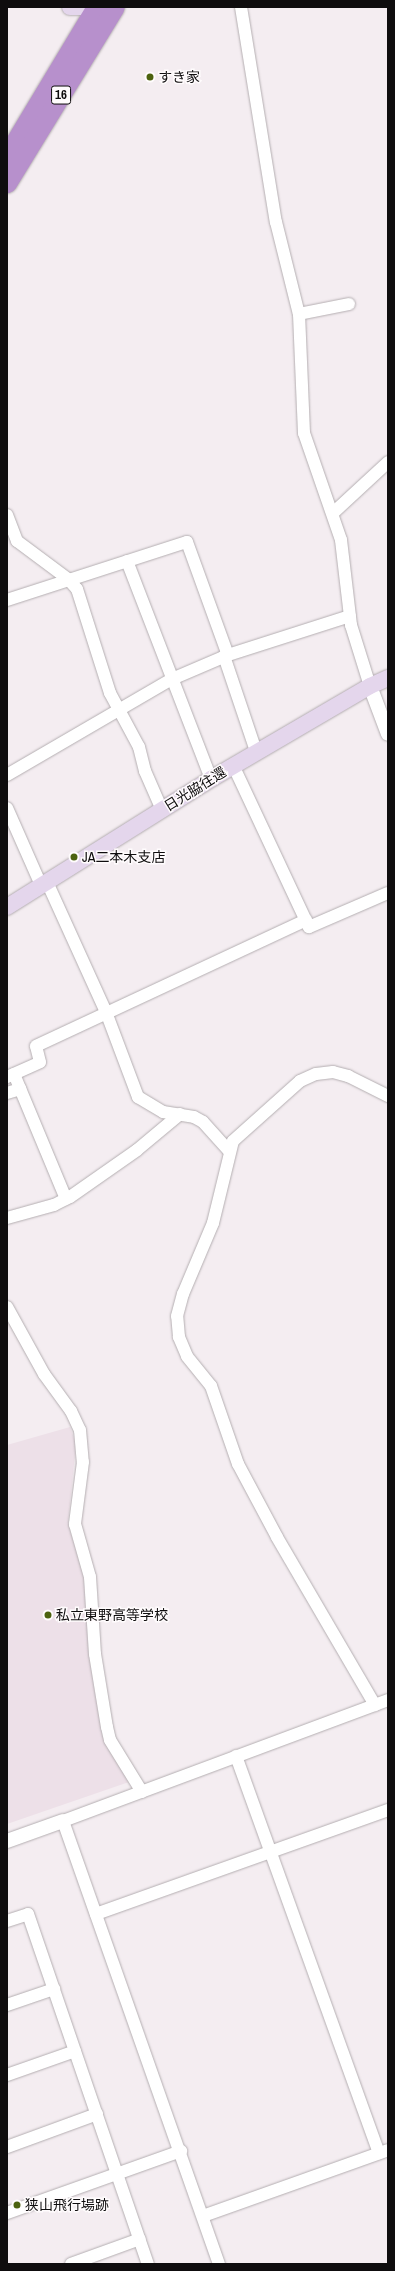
<!DOCTYPE html>
<meta charset="utf-8">
<style>
body{margin:0}
#map{position:relative;width:395px;height:2271px;overflow:hidden;background:#f4edf1;font-family:"Archivo Narrow","Noto Sans JP",sans-serif}
div>[style]{position:absolute}
.built>*{inset:0;background:#ede0e8}
.roads{filter:drop-shadow(0 0 1px #b4aeb1) drop-shadow(0 0 1px #b4aeb1)}
.minor>*{height:12px;margin:-6px;padding:0 6px;transform-origin:6px;border-radius:6px;background:#fff}
.tertiary>*{height:14px;margin:-7px;padding:0 7px;transform-origin:7px;border-radius:7px;background:#fff}
.secondary>*{height:16px;margin:-8px;padding:0 8px;transform-origin:8px;border-radius:8px;background:#e4d6ec}
.trunk>*{height:19px;margin:-9.5px;padding:0 9.5px;transform-origin:9.5px;border-radius:9.5px;background:#b790cc}
.dots>*{width:11px;height:11px;translate:-50% -50%;box-sizing:border-box;border:2px solid #fffcfd;border-radius:50%}
span{translate:-50% -50%;white-space:nowrap;text-align:center;line-height:1.15;-webkit-text-stroke:3px #fffcfd;paint-order:stroke}
.shield-label span{padding:1px 3px;background:#fffcfd;border:1px solid;border-radius:3px;-webkit-text-stroke-width:0}
.shield-label{font-size:13px;color:#0f0d0e;font-weight:700}
.poi-label{font-size:14px;color:#0f0d0e}
.left{translate:0 -50%;text-align:left}
.street-label{font-size:14px;color:#0f0d0e}
.frame{position:absolute;inset:0;border:8px solid #0f0d0e;pointer-events:none}
</style>
<div id="map">
<div class="built">
<div style="clip-path:polygon(70px 1427px,76px 1444px,68px 1523px,85px 1580px,103px 1731px,107px 1747px,129px 1782px,7px 1824px,7px 1445px)"></div>
</div>
<div class="roads">
<div class="minor">
<div style="left:241px;top:7px;width:218px;rotate:80.8deg"></div>
<div style="left:276px;top:222px;width:95px;rotate:76deg"></div>
<div style="left:299px;top:314px;width:119px;rotate:87.6deg"></div>
<div style="left:304px;top:433px;width:113px;rotate:70.9deg"></div>
<div style="left:341px;top:540px;width:86px;rotate:83.3deg"></div>
<div style="left:351px;top:625px;width:64px;rotate:72.7deg"></div>
<div style="left:299px;top:314px;width:51px;rotate:-11.3deg"></div>
<div style="left:333px;top:513px;width:75px;rotate:-42.8deg"></div>
<div style="left:7px;top:515px;width:28px;rotate:69deg"></div>
<div style="left:17px;top:541px;width:64px;rotate:36.7deg"></div>
<div style="left:68px;top:579px;width:13px;rotate:48deg"></div>
<div style="left:77px;top:589px;width:109px;rotate:72.4deg"></div>
<div style="left:110px;top:693px;width:61px;rotate:61.8deg"></div>
<div style="left:139px;top:747px;width:25px;rotate:76deg"></div>
<div style="left:145px;top:771px;width:43px;rotate:66.4deg"></div>
<div style="left:127px;top:561px;width:234px;rotate:68.9deg"></div>
<div style="left:7px;top:600px;width:189px;rotate:-17.9deg"></div>
<div style="left:187px;top:542px;width:120px;rotate:70.1deg"></div>
<div style="left:224px;top:656px;width:100px;rotate:71.4deg"></div>
<div style="left:233px;top:765px;width:179px;rotate:64.9deg"></div>
<div style="left:309px;top:927px;width:86px;rotate:-23.3deg"></div>
<div style="left:7px;top:775px;width:191px;rotate:-30.2deg"></div>
<div style="left:172px;top:679px;width:61px;rotate:-23.2deg"></div>
<div style="left:228px;top:655px;width:128px;rotate:-17.7deg"></div>
<div style="left:7px;top:808px;width:84px;rotate:66.2deg"></div>
<div style="left:47px;top:882px;width:143px;rotate:65.6deg"></div>
<div style="left:106px;top:1012px;width:91px;rotate:69.4deg"></div>
<div style="left:138px;top:1097px;width:29px;rotate:31deg"></div>
<div style="left:163px;top:1112px;width:31px;rotate:9deg"></div>
<div style="left:194px;top:1117px;width:10px;rotate:29deg"></div>
<div style="left:203px;top:1122px;width:40px;rotate:48deg"></div>
<div style="left:14px;top:1074px;width:135px;rotate:67.4deg"></div>
<div style="left:7px;top:1077px;width:36px;rotate:-24deg"></div>
<div style="left:40px;top:1062px;width:16px;rotate:-104deg"></div>
<div style="left:36px;top:1046px;width:298px;rotate:-25deg"></div>
<div style="left:7px;top:1093px;width:14px;rotate:-17deg"></div>
<div style="left:7px;top:1218px;width:49px;rotate:-15.5deg"></div>
<div style="left:54px;top:1205px;width:18px;rotate:-27deg"></div>
<div style="left:70px;top:1197px;width:82px;rotate:-35deg"></div>
<div style="left:137px;top:1150px;width:56px;rotate:-39.9deg"></div>
<div style="left:7px;top:1307px;width:77px;rotate:61.1deg"></div>
<div style="left:44px;top:1374px;width:46px;rotate:53.9deg"></div>
<div style="left:71px;top:1411px;width:21px;rotate:65deg"></div>
<div style="left:80px;top:1430px;width:32px;rotate:85deg"></div>
<div style="left:83px;top:1462px;width:63px;rotate:97.4deg"></div>
<div style="left:75px;top:1524px;width:55px;rotate:74.2deg"></div>
<div style="left:90px;top:1577px;width:77px;rotate:86.3deg"></div>
<div style="left:95px;top:1654px;width:74px;rotate:80.7deg"></div>
<div style="left:107px;top:1727px;width:13px;rotate:77deg"></div>
<div style="left:110px;top:1740px;width:61px;rotate:58.4deg"></div>
<div style="left:375px;top:1705px;width:194px;rotate:-120.3deg"></div>
<div style="left:277px;top:1537px;width:83px;rotate:-118.1deg"></div>
<div style="left:238px;top:1464px;width:83px;rotate:-109.1deg"></div>
<div style="left:211px;top:1386px;width:38px;rotate:-129deg"></div>
<div style="left:187px;top:1356px;width:21px;rotate:-113deg"></div>
<div style="left:179px;top:1337px;width:21px;rotate:-95deg"></div>
<div style="left:177px;top:1316px;width:23px;rotate:-75deg"></div>
<div style="left:183px;top:1294px;width:77px;rotate:-67.1deg"></div>
<div style="left:213px;top:1223px;width:84px;rotate:-76.3deg"></div>
<div style="left:233px;top:1141px;width:90px;rotate:-41.8deg"></div>
<div style="left:300px;top:1081px;width:17px;rotate:-24deg"></div>
<div style="left:316px;top:1074px;width:17px;rotate:-7deg"></div>
<div style="left:333px;top:1072px;width:16px;rotate:15deg"></div>
<div style="left:348px;top:1076px;width:45px;rotate:26.6deg"></div>
<div style="left:236px;top:1756px;width:422px;rotate:70.2deg"></div>
<div style="left:96px;top:1914px;width:310px;rotate:-19.6deg"></div>
<div style="left:7px;top:1921px;width:22px;rotate:-18deg"></div>
<div style="left:28px;top:1914px;width:370px;rotate:71.1deg"></div>
<div style="left:7px;top:2005px;width:50px;rotate:-18.8deg"></div>
<div style="left:7px;top:2075px;width:72px;rotate:-19.4deg"></div>
<div style="left:7px;top:2147px;width:96px;rotate:-20.1deg"></div>
<div style="left:7px;top:2213px;width:185px;rotate:-19.6deg"></div>
<div style="left:203px;top:2216px;width:196px;rotate:-19.6deg"></div>
<div style="left:71px;top:2264px;width:73px;rotate:-19.9deg"></div>
<div style="left:219px;top:2264px;width:470px;rotate:-109.4deg"></div>
<div style="left:63px;top:1821px;width:347px;rotate:-20.4deg"></div>
</div>
<div class="tertiary">
<div style="left:370px;top:686px;width:51px;rotate:69.4deg"></div>
<div style="left:7px;top:1841px;width:59px;rotate:-19.7deg"></div>
</div>
<div class="secondary">
<div style="left:70px;top:7px;width:17px"></div>
<div style="left:7px;top:907px;width:241px;rotate:-32.1deg"></div>
<div style="left:211px;top:779px;width:184px;rotate:-30.3deg"></div>
<div style="left:370px;top:686px;width:20px;rotate:-24deg"></div>
</div>
<div class="trunk">
<div style="left:7px;top:155px;width:173px;rotate:-59deg"></div>
<div style="left:7px;top:183px;width:206px;rotate:-58.5deg"></div>
</div>
</div>
<div class="dots">
<div style="left:150px;top:77px;background:#4c620f"></div>
<div style="left:74px;top:857px;background:#4c620f"></div>
<div style="left:48px;top:1615px;background:#4c620f"></div>
<div style="left:17px;top:2205px;background:#4c620f"></div>
</div>
<div class="shield-label">
<span style="left:61px;top:95px">16</span>
</div>
<div class="poi-label">
<span class="left" style="left:158px;top:77px">すき家</span>
<span class="left" style="left:82px;top:857px">JA二本木支店</span>
<span class="left" style="left:56px;top:1615px">私立東野高等学校</span>
<span class="left" style="left:25px;top:2205px">狭山飛行場跡</span>
</div>
<div class="street-label">
<span style="left:195px;top:789px;rotate:-32deg">日光脇往還</span>
</div>
<div class="frame"></div>
</div>
